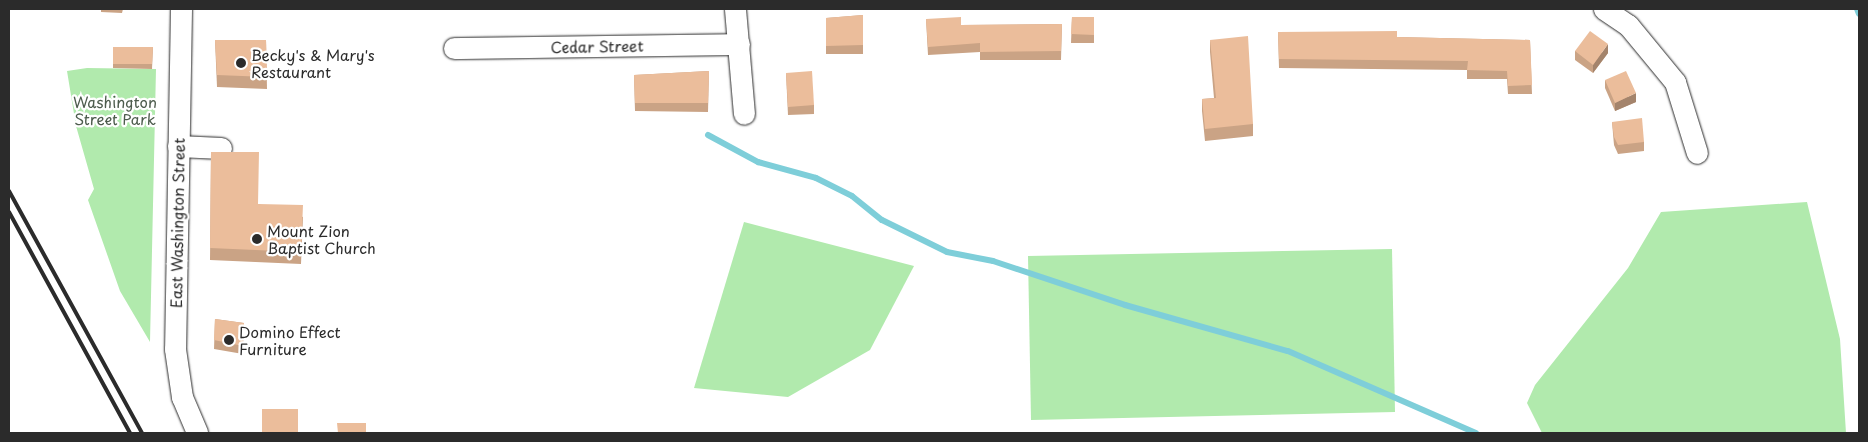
<!DOCTYPE html>
<style>
body{margin:0}
#map{position:relative;width:1868px;height:442px;overflow:hidden;background:#fff;font-family:"Playpen Sans",sans-serif}
div>[style]{position:absolute}
.green>*{inset:0;background:#b1eaad}
.stream>*{height:6px;margin:-3px;padding:0 3px;transform-origin:3px;border-radius:3px;background:#7eced9}
.roads{filter:drop-shadow(0 0 1px #2b2b2b) drop-shadow(0 0 1px #2b2b2b)}
.minor>*{height:21px;margin:-10.5px;padding:0 10.5px;transform-origin:10.5px;border-radius:10.5px;background:#fff}
.rail>*{height:4px;margin:-2px;padding:0 2px;transform-origin:2px;border-radius:2px;background:#2b2b2b}
.wall>*{inset:0;background:#caa385}
.shaded-wall>*{inset:0;background:#a4846c}
.building>*{inset:0;background:#ebbd9b}
.dots>*{width:14px;height:14px;translate:-50% -50%;box-sizing:border-box;border:2px solid #fff;border-radius:50%}
span{translate:-50% -50%;white-space:nowrap;text-align:center;line-height:1.15;-webkit-text-stroke:4.5px #fff;paint-order:stroke}
.street-label{font-size:15px;color:#2b2b2b}
.poi-label{font-size:15px;color:#2b2b2b}
.left{translate:0 -50%;text-align:left}
.park-label{font-size:15px;color:#4c5b4c}
.frame{position:absolute;inset:0;border:10px solid #2b2b2b;pointer-events:none}
</style>
<div id="map">
<div class="green">
<div style="clip-path:polygon(87px 68px,156px 69px,150px 342px,120px 291px,88px 200px,94px 189px,76px 126px,67px 71px)"></div>
<div style="clip-path:polygon(1807px 202px,1840px 339px,1846px 433px,1542px 433px,1527px 403px,1535px 385px,1628px 268px,1661px 212px)"></div>
<div style="clip-path:polygon(744px 222px,914px 266px,870px 350px,788px 397px,694px 388px)"></div>
<div style="clip-path:polygon(1392px 249px,1395px 412px,1031px 420px,1028px 256px)"></div>
</div>
<div class="stream">
<div style="left:1857px;top:9px;width:5px;rotate:68deg"></div>
<div style="left:708px;top:135px;width:57px;rotate:28.4deg"></div>
<div style="left:758px;top:162px;width:60px;rotate:15.4deg"></div>
<div style="left:816px;top:178px;width:40px;rotate:26.6deg"></div>
<div style="left:852px;top:196px;width:38px;rotate:39deg"></div>
<div style="left:882px;top:220px;width:72px;rotate:26.2deg"></div>
<div style="left:947px;top:252px;width:47px;rotate:11.1deg"></div>
<div style="left:993px;top:261px;width:139px;rotate:18.4deg"></div>
<div style="left:1125px;top:305px;width:169px;rotate:15.8deg"></div>
<div style="left:1288px;top:351px;width:205px;rotate:23.6deg"></div>
</div>
<div class="roads">
<div class="minor">
<div style="left:181px;top:9px;width:340px;rotate:91deg"></div>
<div style="left:175px;top:349px;width:49px;rotate:81.7deg"></div>
<div style="left:182px;top:397px;width:39px;rotate:67deg"></div>
<div style="left:735px;top:9px;width:105px;rotate:85.1deg"></div>
<div style="left:1604px;top:9px;width:29px;rotate:34deg"></div>
<div style="left:1628px;top:25px;width:74px;rotate:50.5deg"></div>
<div style="left:1675px;top:82px;width:74px;rotate:72.8deg"></div>
<div style="left:454px;top:48px;width:285px;rotate:-0.8deg"></div>
<div style="left:178px;top:146px;width:43px;rotate:2.7deg"></div>
</div>
</div>
<div class="rail">
<div style="left:9px;top:191px;width:276px;rotate:61.2deg"></div>
<div style="left:9px;top:212px;width:252px;rotate:61.3deg"></div>
</div>
<div class="wall">
<div style="clip-path:polygon(101px 9px,123px 9px,122px 13px,101px 12px)"></div>
<div style="clip-path:polygon(863px 15px,863px 54px,826px 54px,826px 18px)"></div>
<div style="clip-path:polygon(1072px 17px,1094px 17px,1094px 43px,1071px 43px)"></div>
<div style="clip-path:polygon(926px 19px,961px 25px,1062px 24px,1061px 60px,980px 60px,980px 52px,928px 55px)"></div>
<div style="clip-path:polygon(1278px 32px,1397px 37px,1530px 40px,1532px 94px,1508px 94px,1507px 79px,1467px 79px,1467px 70px,1279px 68px)"></div>
<div style="clip-path:polygon(215px 40px,266px 40px,267px 89px,217px 87px)"></div>
<div style="clip-path:polygon(1210px 40px,1253px 124px,1253px 136px,1205px 141px,1202px 111px,1202px 99px,1214px 98px,1210px 52px)"></div>
<div style="clip-path:polygon(113px 47px,153px 47px,152px 69px,113px 68px)"></div>
<div style="clip-path:polygon(1575px 51px,1608px 53px,1593px 73px,1575px 60px)"></div>
<div style="clip-path:polygon(709px 71px,708px 112px,635px 111px,634px 75px)"></div>
<div style="clip-path:polygon(786px 73px,814px 105px,814px 114px,788px 115px)"></div>
<div style="clip-path:polygon(1605px 80px,1636px 102px,1615px 111px,1605px 88px)"></div>
<div style="clip-path:polygon(1612px 122px,1644px 142px,1644px 151px,1618px 154px,1614px 145px)"></div>
<div style="clip-path:polygon(211px 152px,258px 204px,303px 217px,301px 264px,210px 260px)"></div>
<div style="clip-path:polygon(215px 319px,244px 323px,243px 354px,214px 349px)"></div>
</div>
<div class="shaded-wall">
<div style="clip-path:polygon(1608px 44px,1608px 53px,1593px 73px,1593px 65px)"></div>
<div style="clip-path:polygon(1636px 93px,1636px 102px,1615px 111px,1615px 103px)"></div>
</div>
<div class="building">
<div style="clip-path:polygon(863px 15px,863px 45px,826px 46px,826px 18px)"></div>
<div style="clip-path:polygon(961px 17px,961px 25px,1062px 24px,1061px 51px,980px 52px,980px 43px,928px 47px,926px 19px)"></div>
<div style="clip-path:polygon(1072px 17px,1094px 17px,1094px 35px,1071px 34px)"></div>
<div style="clip-path:polygon(1397px 31px,1397px 37px,1530px 40px,1532px 85px,1508px 86px,1507px 71px,1467px 70px,1468px 61px,1279px 59px,1278px 32px)"></div>
<div style="clip-path:polygon(1590px 31px,1608px 44px,1593px 65px,1575px 51px)"></div>
<div style="clip-path:polygon(1248px 36px,1253px 124px,1205px 129px,1202px 99px,1216px 98px,1210px 40px)"></div>
<div style="clip-path:polygon(215px 40px,266px 40px,267px 77px,217px 75px)"></div>
<div style="clip-path:polygon(113px 47px,153px 47px,152px 64px,113px 64px)"></div>
<div style="clip-path:polygon(709px 71px,708px 103px,635px 103px,634px 75px)"></div>
<div style="clip-path:polygon(812px 71px,814px 105px,788px 107px,786px 73px)"></div>
<div style="clip-path:polygon(1626px 71px,1636px 93px,1615px 103px,1605px 80px)"></div>
<div style="clip-path:polygon(1642px 118px,1644px 142px,1618px 145px,1614px 137px,1612px 122px)"></div>
<div style="clip-path:polygon(211px 152px,259px 152px,258px 204px,303px 205px,301px 252px,210px 248px)"></div>
<div style="clip-path:polygon(215px 319px,244px 323px,243px 346px,214px 340px)"></div>
<div style="clip-path:polygon(262px 409px,298px 409px,298px 433px,262px 433px)"></div>
<div style="clip-path:polygon(337px 423px,366px 423px,366px 433px,338px 433px)"></div>
</div>
<div class="dots">
<div style="left:241px;top:63px;background:#2b2b2b"></div>
<div style="left:257px;top:239px;background:#2b2b2b"></div>
<div style="left:229px;top:340px;background:#2b2b2b"></div>
</div>
<div class="street-label">
<span style="left:597px;top:46px;rotate:-1deg">Cedar Street</span>
<span style="left:177px;top:223px;rotate:-89deg">East Washington Street</span>
</div>
<div class="poi-label">
<span class="left" style="left:251px;top:63px">Becky's &amp; Mary's<br>Restaurant</span>
<span class="left" style="left:267px;top:239px">Mount Zion<br>Baptist Church</span>
<span class="left" style="left:239px;top:340px">Domino Effect<br>Furniture</span>
</div>
<div class="park-label">
<span style="left:115px;top:110px">Washington<br>Street Park</span>
</div>
<div class="frame"></div>
</div>
